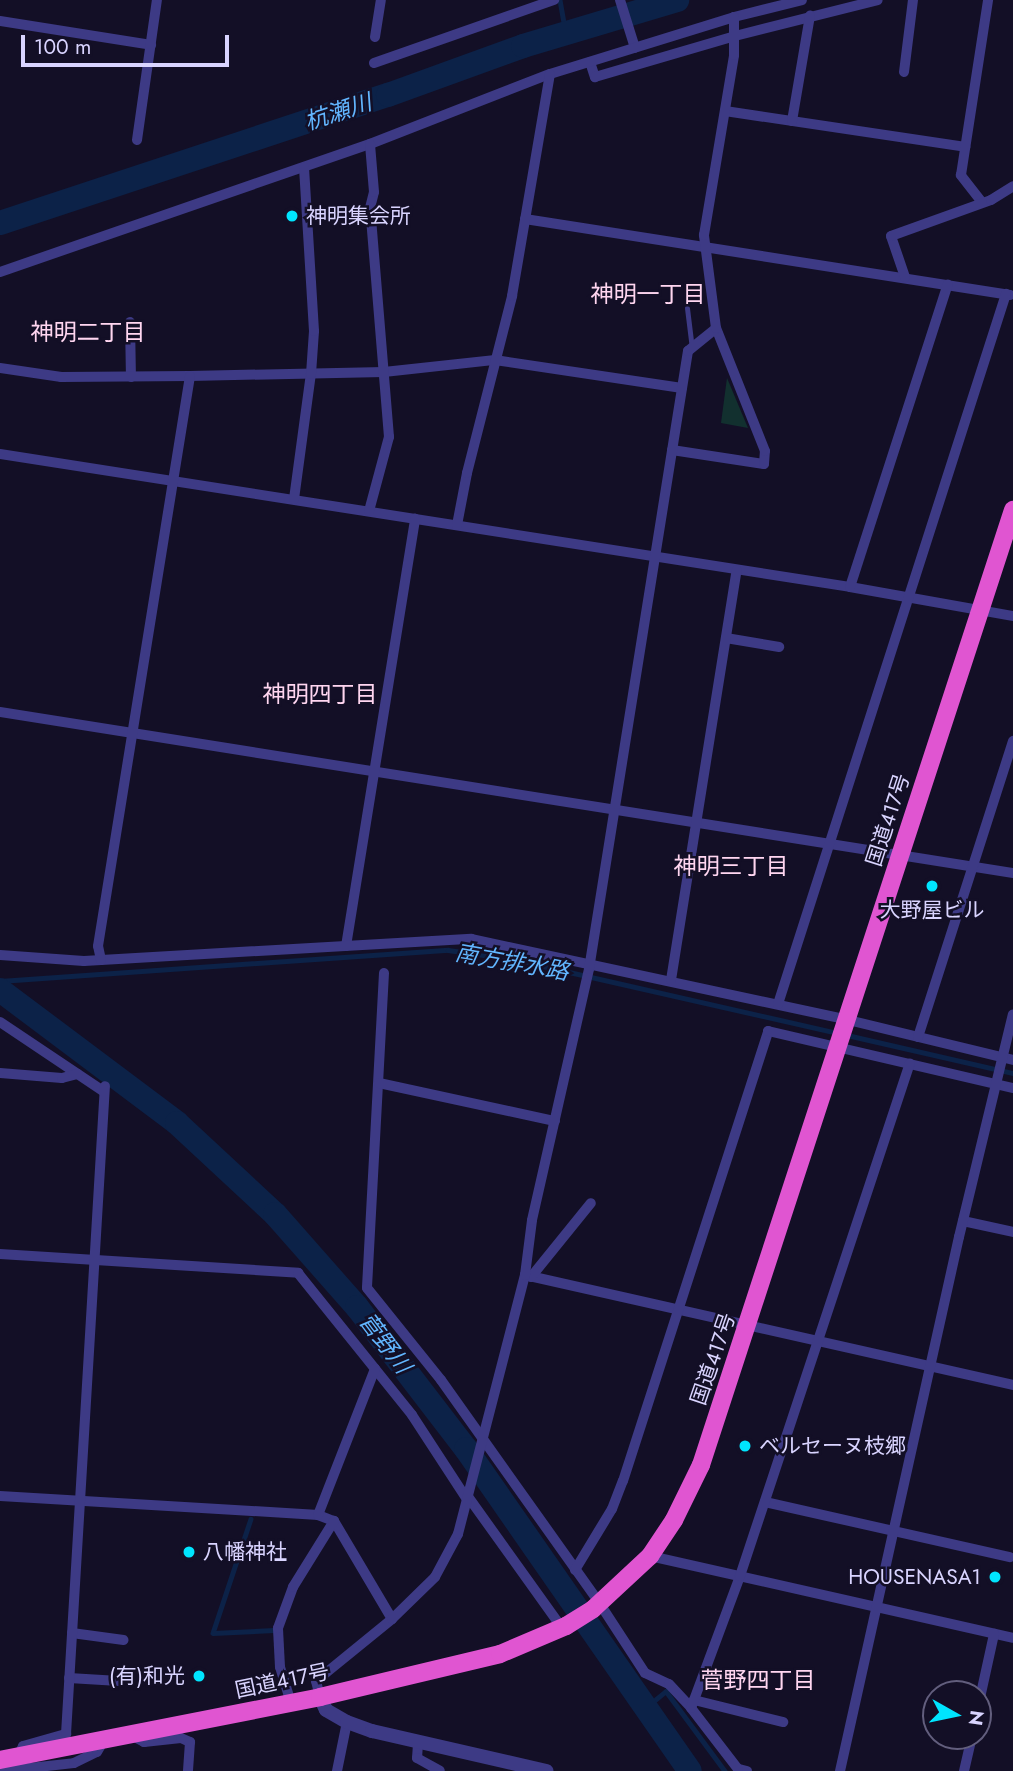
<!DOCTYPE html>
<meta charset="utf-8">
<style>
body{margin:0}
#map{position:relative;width:1013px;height:1771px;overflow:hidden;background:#130f26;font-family:Jost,"Noto Sans JP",sans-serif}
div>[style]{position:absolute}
.green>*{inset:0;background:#12302f}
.stream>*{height:4.5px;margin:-2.25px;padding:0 2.25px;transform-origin:2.25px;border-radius:2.25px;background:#0c2248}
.river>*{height:24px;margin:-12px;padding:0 12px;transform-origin:12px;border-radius:12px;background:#0c2248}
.service>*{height:5px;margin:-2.5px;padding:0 2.5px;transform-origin:2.5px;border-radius:2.5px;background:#3d3a85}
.minor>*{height:10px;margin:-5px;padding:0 5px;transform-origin:5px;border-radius:5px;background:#3d3a85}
.tertiary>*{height:14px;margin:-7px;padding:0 7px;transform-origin:7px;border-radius:7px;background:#3d3a85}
.trunk>*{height:18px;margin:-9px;padding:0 9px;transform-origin:9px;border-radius:9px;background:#e055d1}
.dots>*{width:19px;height:19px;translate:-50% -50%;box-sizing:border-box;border:4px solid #130f26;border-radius:50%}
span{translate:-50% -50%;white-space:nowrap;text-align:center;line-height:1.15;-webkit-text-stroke:5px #130f26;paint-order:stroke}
.poi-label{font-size:21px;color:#d9d4ff}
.left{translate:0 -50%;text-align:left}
.right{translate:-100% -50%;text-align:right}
.street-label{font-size:21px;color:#d9d4ff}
.water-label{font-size:23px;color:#62b6ff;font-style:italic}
.neighbourhood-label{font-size:23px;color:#ffd6f0}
.north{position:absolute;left:922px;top:1680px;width:70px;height:70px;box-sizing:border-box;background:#130f26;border:2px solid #625e7d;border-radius:50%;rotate:99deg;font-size:19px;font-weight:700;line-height:28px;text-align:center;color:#d9d4ff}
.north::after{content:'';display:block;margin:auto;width:24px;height:32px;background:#00e5ff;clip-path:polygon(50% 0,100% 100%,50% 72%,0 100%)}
.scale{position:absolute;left:21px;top:35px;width:208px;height:32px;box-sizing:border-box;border:4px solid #d9d4ff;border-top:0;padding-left:9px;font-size:21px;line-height:24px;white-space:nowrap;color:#d9d4ff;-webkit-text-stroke:5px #130f26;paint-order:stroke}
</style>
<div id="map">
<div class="green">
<div style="clip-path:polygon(727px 378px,748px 428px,721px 423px)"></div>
</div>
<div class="stream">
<div style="left:560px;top:0;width:34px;rotate:80deg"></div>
<div style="left:0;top:981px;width:449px;rotate:-4deg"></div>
<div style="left:448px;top:950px;width:65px;rotate:8deg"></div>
<div style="left:512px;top:959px;width:334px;rotate:12.8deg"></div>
<div style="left:847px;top:1035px;width:170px;rotate:12.9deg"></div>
<div style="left:251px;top:1519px;width:120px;rotate:108.4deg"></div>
<div style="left:213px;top:1633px;width:61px;rotate:-2.8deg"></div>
<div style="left:645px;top:1708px;width:27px;rotate:-39deg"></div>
<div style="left:666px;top:1691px;width:99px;rotate:53.6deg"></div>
</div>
<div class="river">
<div style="left:0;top:223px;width:409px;rotate:-18.3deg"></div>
<div style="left:388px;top:95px;width:144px;rotate:-19.9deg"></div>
<div style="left:523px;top:46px;width:161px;rotate:-16.6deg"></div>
<div style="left:0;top:990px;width:221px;rotate:36.9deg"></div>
<div style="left:177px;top:1123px;width:134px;rotate:42.9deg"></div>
<div style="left:275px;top:1214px;width:124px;rotate:48.6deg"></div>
<div style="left:357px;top:1307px;width:179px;rotate:52.5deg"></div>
<div style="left:466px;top:1449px;width:392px;rotate:55.2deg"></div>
</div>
<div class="service">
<div style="left:687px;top:308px;width:38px;rotate:83deg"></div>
</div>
<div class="minor">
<div style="left:620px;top:0;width:50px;rotate:72.6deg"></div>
<div style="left:0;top:21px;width:153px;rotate:9deg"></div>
<div style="left:375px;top:37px;width:37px;rotate:-81deg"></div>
<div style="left:590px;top:62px;width:16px;rotate:72deg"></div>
<div style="left:595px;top:77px;width:146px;rotate:-16.3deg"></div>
<div style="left:735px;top:36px;width:147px;rotate:-14.1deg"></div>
<div style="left:374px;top:63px;width:191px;rotate:-19.3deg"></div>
<div style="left:904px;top:72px;width:73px;rotate:-82.9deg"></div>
<div style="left:725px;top:111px;width:243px;rotate:8.5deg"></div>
<div style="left:792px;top:121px;width:107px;rotate:-80.3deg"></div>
<div style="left:137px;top:140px;width:141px;rotate:-81.9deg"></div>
<div style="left:981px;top:201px;width:33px;rotate:-128deg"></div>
<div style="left:961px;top:175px;width:177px;rotate:-81.2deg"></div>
<div style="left:525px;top:219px;width:491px;rotate:8.9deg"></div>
<div style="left:0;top:272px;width:392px;rotate:-19.1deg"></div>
<div style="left:370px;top:144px;width:193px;rotate:-21.3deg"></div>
<div style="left:550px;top:74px;width:193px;rotate:-17.2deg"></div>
<div style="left:734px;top:17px;width:70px;rotate:-14deg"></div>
<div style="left:905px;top:277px;width:43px;rotate:-108.9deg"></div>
<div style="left:891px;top:236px;width:106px;rotate:-19.8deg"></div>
<div style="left:991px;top:200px;width:26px;rotate:-32deg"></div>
<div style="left:130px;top:322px;width:55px;rotate:89deg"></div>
<div style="left:0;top:368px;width:62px;rotate:8.4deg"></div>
<div style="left:61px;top:377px;width:129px;rotate:-0.4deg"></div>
<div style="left:190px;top:376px;width:194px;rotate:-1.2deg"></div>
<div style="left:384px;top:372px;width:112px;rotate:-6.2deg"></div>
<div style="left:495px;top:360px;width:189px;rotate:8.5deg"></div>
<div style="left:672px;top:450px;width:93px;rotate:8.7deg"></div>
<div style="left:764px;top:464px;width:13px;rotate:-86deg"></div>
<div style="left:765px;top:451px;width:132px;rotate:-111.7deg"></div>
<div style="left:0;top:454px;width:860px;rotate:8.89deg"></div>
<div style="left:850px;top:587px;width:166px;rotate:10.1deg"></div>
<div style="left:294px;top:499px;width:126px;rotate:-82.3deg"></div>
<div style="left:311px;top:374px;width:43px;rotate:-86deg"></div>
<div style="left:314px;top:331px;width:164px;rotate:-93.5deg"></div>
<div style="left:369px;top:511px;width:77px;rotate:-74.9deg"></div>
<div style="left:389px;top:437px;width:230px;rotate:-94.7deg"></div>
<div style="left:370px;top:208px;width:16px;rotate:-76deg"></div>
<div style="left:374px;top:192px;width:48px;rotate:-94.8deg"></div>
<div style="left:457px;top:525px;width:53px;rotate:-79.1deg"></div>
<div style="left:467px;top:473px;width:183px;rotate:-75.7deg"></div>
<div style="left:512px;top:296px;width:225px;rotate:-80.3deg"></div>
<div style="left:850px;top:587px;width:318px;rotate:-72.1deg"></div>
<div style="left:726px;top:638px;width:54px;rotate:9.6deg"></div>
<div style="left:0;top:712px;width:1026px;rotate:9.03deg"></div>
<div style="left:346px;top:946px;width:433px;rotate:-80.8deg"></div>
<div style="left:0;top:955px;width:84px;rotate:4.1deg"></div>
<div style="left:84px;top:961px;width:388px;rotate:-3.3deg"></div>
<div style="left:471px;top:939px;width:386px;rotate:12.1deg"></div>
<div style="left:848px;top:1020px;width:170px;rotate:13.6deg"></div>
<div style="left:101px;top:960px;width:14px;rotate:-102deg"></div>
<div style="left:98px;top:946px;width:577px;rotate:-80.83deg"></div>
<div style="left:384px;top:973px;width:315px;rotate:93.1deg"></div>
<div style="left:367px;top:1288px;width:118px;rotate:51.2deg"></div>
<div style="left:441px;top:1380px;width:275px;rotate:54.6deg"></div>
<div style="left:600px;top:1604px;width:82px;rotate:56.9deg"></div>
<div style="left:645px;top:1673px;width:26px;rotate:25deg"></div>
<div style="left:669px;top:1684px;width:33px;rotate:47deg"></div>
<div style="left:671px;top:980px;width:415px;rotate:-80.9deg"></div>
<div style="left:778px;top:1004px;width:746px;rotate:-72.2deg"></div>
<div style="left:0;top:1022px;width:124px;rotate:33.8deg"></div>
<div style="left:918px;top:1037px;width:311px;rotate:-72.2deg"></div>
<div style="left:0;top:1073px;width:62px;rotate:4.6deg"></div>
<div style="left:62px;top:1078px;width:16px;rotate:-15deg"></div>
<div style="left:379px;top:1083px;width:180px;rotate:12.2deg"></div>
<div style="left:963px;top:1221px;width:51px;rotate:12.4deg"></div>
<div style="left:0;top:1254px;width:299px;rotate:3.6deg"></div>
<div style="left:298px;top:1273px;width:182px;rotate:51.2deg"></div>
<div style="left:412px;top:1415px;width:103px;rotate:56.9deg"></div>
<div style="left:525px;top:1275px;width:500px;rotate:12.7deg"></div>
<div style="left:531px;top:1277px;width:95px;rotate:-51deg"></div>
<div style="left:0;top:1496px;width:319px;rotate:3.4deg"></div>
<div style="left:318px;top:1515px;width:17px;rotate:21deg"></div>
<div style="left:334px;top:1521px;width:114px;rotate:59.4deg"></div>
<div style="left:469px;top:1498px;width:160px;rotate:54.4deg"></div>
<div style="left:765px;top:1502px;width:251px;rotate:12.7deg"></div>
<div style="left:318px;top:1515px;width:157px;rotate:-68.7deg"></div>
<div style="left:650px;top:1556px;width:372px;rotate:12.7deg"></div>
<div style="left:575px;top:1570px;width:71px;rotate:-58.8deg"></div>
<div style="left:612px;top:1509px;width:30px;rotate:-69deg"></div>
<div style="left:623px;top:1481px;width:473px;rotate:-72.1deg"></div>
<div style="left:768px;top:1031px;width:252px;rotate:13.1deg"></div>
<div style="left:72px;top:1633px;width:52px;rotate:7.7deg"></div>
<div style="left:69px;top:1678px;width:50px;rotate:3.4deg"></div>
<div style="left:320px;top:1697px;width:16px;rotate:-104deg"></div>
<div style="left:316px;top:1681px;width:98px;rotate:-39.2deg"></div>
<div style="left:392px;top:1619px;width:60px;rotate:-44.3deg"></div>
<div style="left:435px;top:1577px;width:49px;rotate:-61.9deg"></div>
<div style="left:458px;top:1534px;width:268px;rotate:-75.5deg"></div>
<div style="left:525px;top:1275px;width:55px;rotate:-82.7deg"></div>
<div style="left:532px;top:1220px;width:257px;rotate:-77.2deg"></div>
<div style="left:589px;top:969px;width:626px;rotate:-80.9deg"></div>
<div style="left:688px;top:351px;width:36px;rotate:-39deg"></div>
<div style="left:716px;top:328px;width:94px;rotate:-97.4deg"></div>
<div style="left:704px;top:235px;width:182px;rotate:-80.5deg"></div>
<div style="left:734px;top:55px;width:38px;rotate:-90deg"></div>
<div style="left:694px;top:1700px;width:92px;rotate:13.9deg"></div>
<div style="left:291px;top:1703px;width:38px;rotate:-107deg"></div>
<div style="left:280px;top:1667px;width:39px;rotate:-93deg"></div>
<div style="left:278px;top:1628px;width:44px;rotate:-69.9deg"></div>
<div style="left:293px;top:1587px;width:78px;rotate:-58.2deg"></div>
<div style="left:978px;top:1707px;width:75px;rotate:-77.6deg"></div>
<div style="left:131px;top:1735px;width:15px;rotate:28deg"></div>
<div style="left:144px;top:1742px;width:37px;rotate:-6deg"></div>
<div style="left:181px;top:1738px;width:10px;rotate:24deg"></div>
<div style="left:190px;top:1742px;width:29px;rotate:94deg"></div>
<div style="left:418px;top:1744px;width:14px;rotate:94deg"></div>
<div style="left:417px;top:1758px;width:26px;rotate:29deg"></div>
<div style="left:18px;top:1756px;width:11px;rotate:-63deg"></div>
<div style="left:23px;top:1746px;width:45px;rotate:-15.6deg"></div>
<div style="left:66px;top:1734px;width:649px;rotate:-86.56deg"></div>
<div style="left:2px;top:1771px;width:72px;rotate:-6.3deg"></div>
<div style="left:74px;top:1763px;width:25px;rotate:-26deg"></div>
<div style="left:97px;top:1752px;width:14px;rotate:-60deg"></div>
<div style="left:337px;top:1771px;width:50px;rotate:-78.5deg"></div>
<div style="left:747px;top:1771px;width:9px;rotate:-167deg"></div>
<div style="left:738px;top:1769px;width:77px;rotate:-127.6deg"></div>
<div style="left:691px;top:1708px;width:141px;rotate:-69.6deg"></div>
<div style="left:740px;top:1576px;width:540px;rotate:-71.67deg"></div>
<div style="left:840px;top:1771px;width:547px;rotate:-77.44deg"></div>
<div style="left:959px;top:1237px;width:229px;rotate:-76.4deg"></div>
<div style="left:964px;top:1771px;width:36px;rotate:-77deg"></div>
</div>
<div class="tertiary">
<div style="left:320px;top:1697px;width:14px;rotate:65deg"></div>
<div style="left:326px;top:1710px;width:24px;rotate:30deg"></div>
<div style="left:347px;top:1722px;width:27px;rotate:20deg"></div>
<div style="left:372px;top:1731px;width:179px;rotate:12.9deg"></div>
</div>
<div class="trunk">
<div style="left:0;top:1760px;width:326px;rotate:-11.1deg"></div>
<div style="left:320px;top:1697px;width:185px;rotate:-13.4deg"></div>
<div style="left:500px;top:1654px;width:72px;rotate:-23deg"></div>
<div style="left:566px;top:1626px;width:32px;rotate:-32deg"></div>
<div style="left:593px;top:1609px;width:78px;rotate:-42.9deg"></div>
<div style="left:650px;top:1556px;width:43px;rotate:-56.3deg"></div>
<div style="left:674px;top:1520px;width:61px;rotate:-63.9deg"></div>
<div style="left:701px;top:1465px;width:1005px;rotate:-71.91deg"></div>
</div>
<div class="dots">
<div style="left:292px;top:216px;background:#00e5ff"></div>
<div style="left:932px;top:886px;background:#00e5ff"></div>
<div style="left:745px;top:1446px;background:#00e5ff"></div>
<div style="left:189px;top:1552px;background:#00e5ff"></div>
<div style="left:995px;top:1577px;background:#00e5ff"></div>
<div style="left:199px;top:1676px;background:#00e5ff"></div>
</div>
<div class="poi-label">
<span class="left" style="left:306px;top:216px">神明集会所</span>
<span style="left:932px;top:910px">大野屋ビル</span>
<span class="left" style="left:759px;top:1446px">ベルセーヌ枝郷</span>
<span class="left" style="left:203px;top:1552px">八幡神社</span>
<span class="right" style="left:981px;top:1577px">HOUSENASA1</span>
<span class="right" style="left:185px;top:1676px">(有)和光</span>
</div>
<div class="street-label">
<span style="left:888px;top:820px;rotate:-72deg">国道417号</span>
<span style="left:713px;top:1359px;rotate:-71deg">国道417号</span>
<span style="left:282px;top:1681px;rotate:-12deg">国道417号</span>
</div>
<div class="water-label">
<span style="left:338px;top:112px;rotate:-18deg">杭瀬川</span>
<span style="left:512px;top:962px;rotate:10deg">南方排水路</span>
<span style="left:385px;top:1343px;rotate:53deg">菅野川</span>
</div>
<div class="neighbourhood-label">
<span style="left:648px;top:294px">神明一丁目</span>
<span style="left:88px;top:332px">神明二丁目</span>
<span style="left:320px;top:694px">神明四丁目</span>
<span style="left:731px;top:866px">神明三丁目</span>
<span style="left:758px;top:1680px">菅野四丁目</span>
</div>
<div class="north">N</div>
<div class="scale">100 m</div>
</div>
